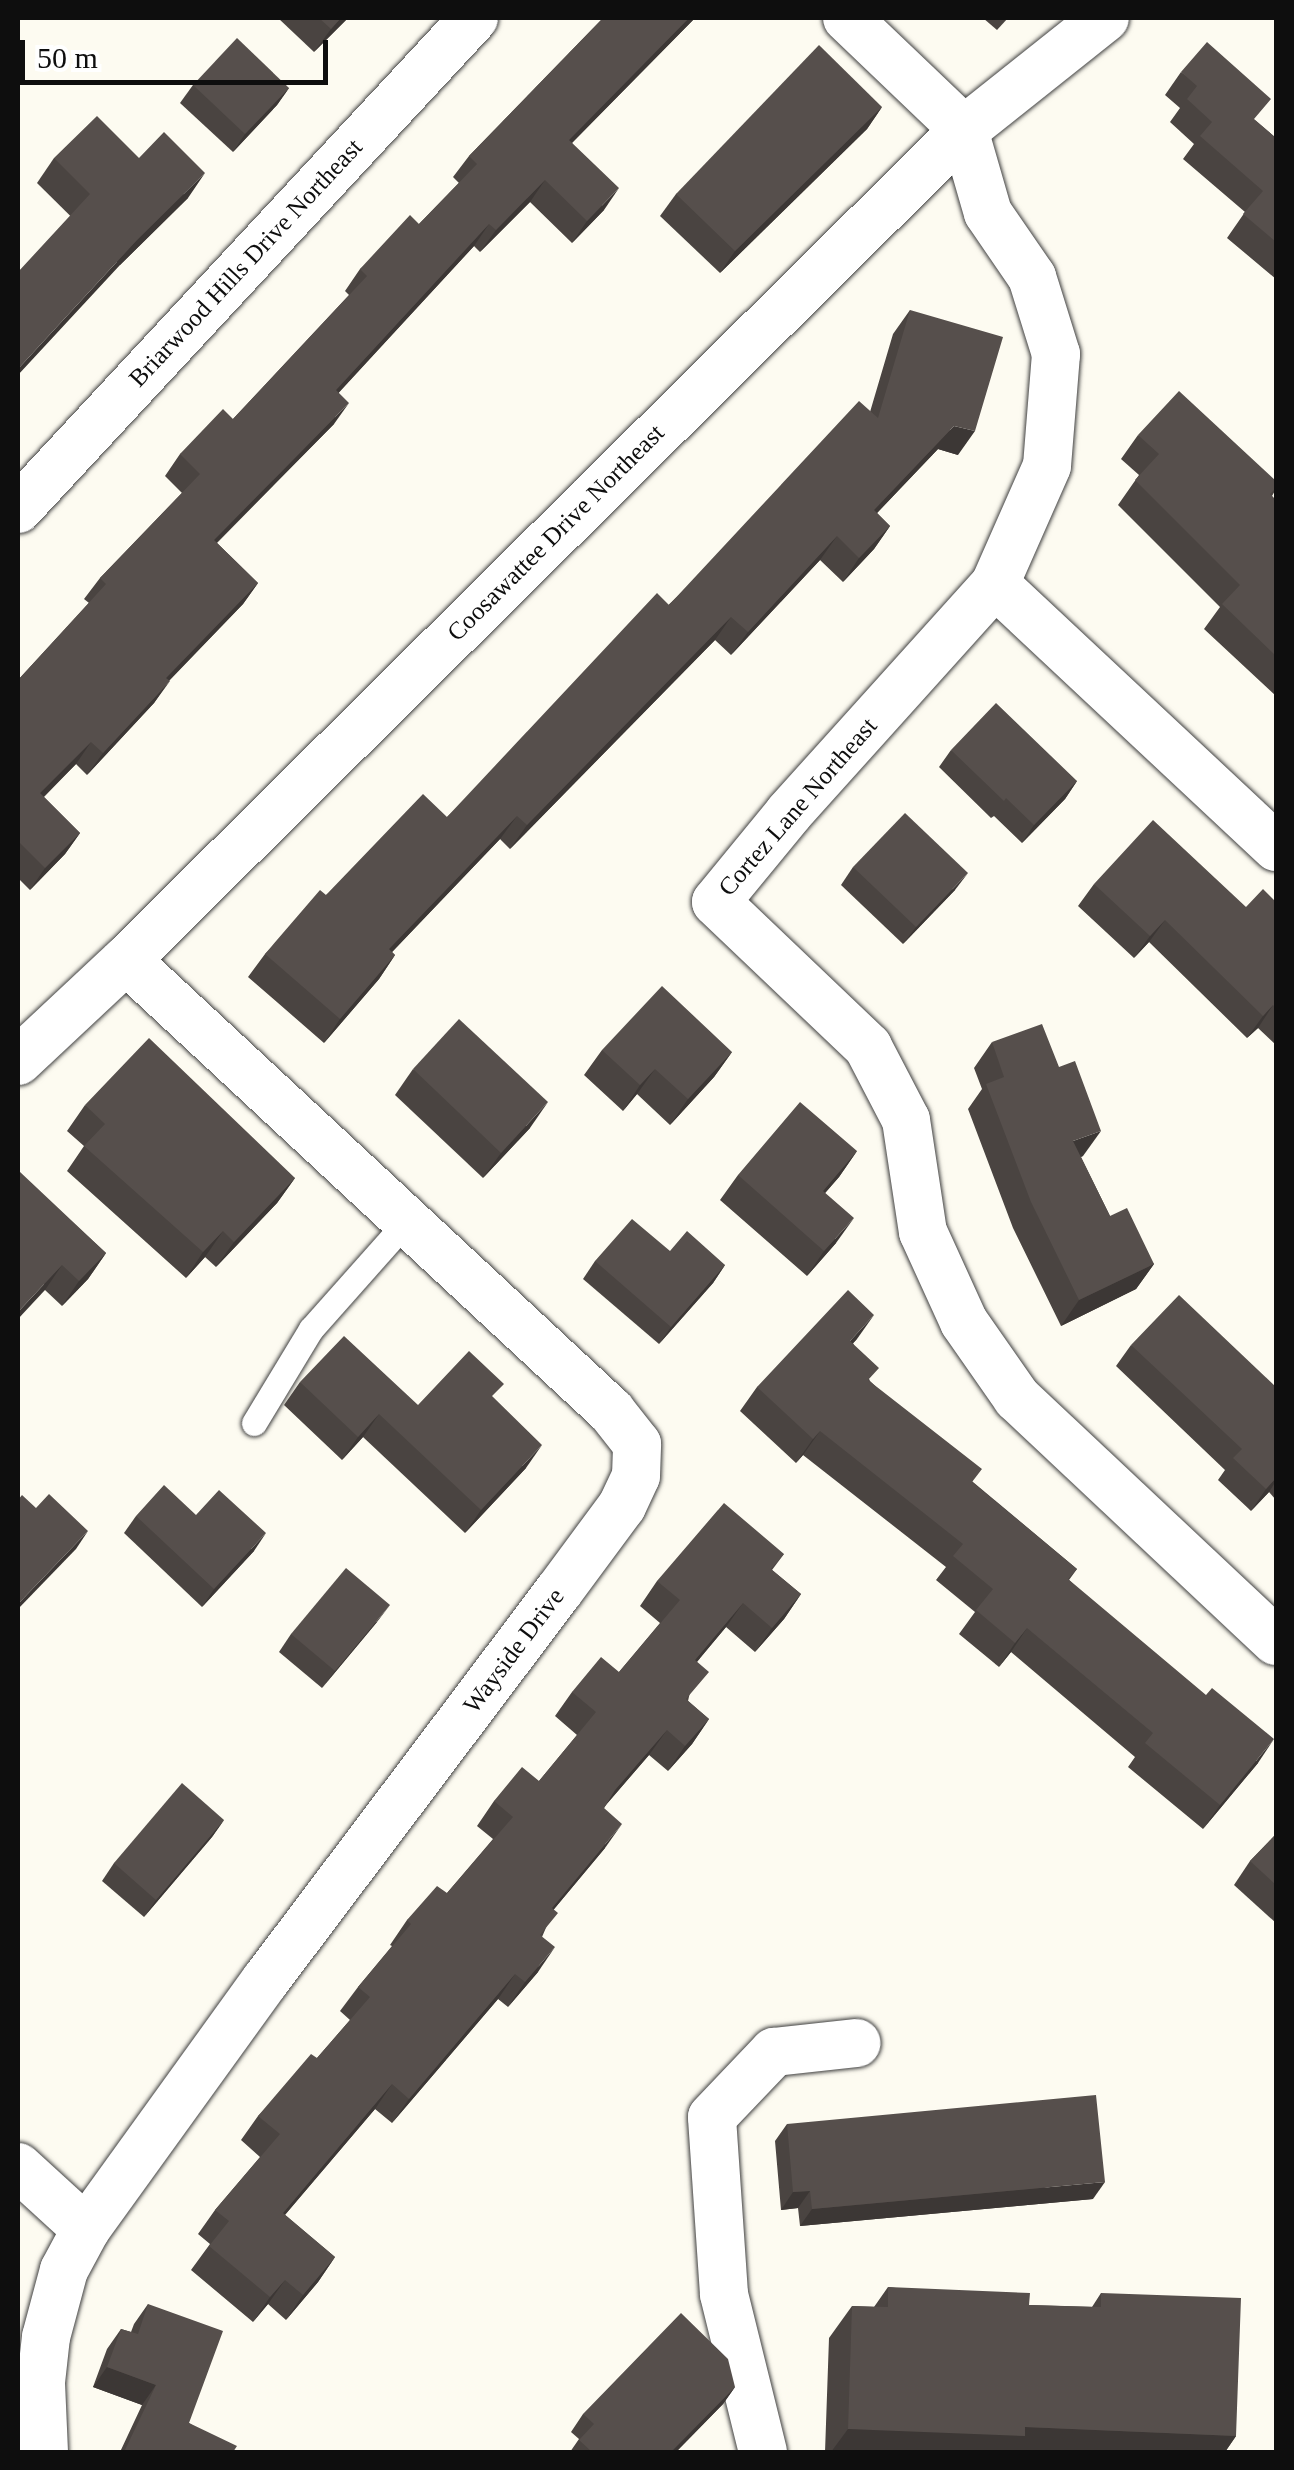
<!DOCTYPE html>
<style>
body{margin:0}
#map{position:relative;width:1294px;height:2470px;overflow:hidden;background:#fdfbf1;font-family:"Times New Roman",serif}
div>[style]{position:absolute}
.roads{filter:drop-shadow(0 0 2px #414141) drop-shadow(0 0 2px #414141)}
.service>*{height:25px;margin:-12.5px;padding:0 12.5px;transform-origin:12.5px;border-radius:12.5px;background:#fff}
.minor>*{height:48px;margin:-24px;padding:0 24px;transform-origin:24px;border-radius:24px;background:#fff}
.wall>*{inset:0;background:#4a4441}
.shaded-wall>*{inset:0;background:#3c3735}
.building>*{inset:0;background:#564f4c}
span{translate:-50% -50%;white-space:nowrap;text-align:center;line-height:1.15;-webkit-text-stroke:10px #fff;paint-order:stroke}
.street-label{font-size:25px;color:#0e0e0e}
.frame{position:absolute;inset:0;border:20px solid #0e0e0e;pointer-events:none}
.scale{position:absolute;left:20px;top:40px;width:308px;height:45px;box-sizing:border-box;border:5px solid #0e0e0e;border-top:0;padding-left:12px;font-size:30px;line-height:35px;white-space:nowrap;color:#0e0e0e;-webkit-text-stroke:8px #fff;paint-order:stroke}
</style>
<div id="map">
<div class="roads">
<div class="service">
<div style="left:254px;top:1423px;width:110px;rotate:-58.8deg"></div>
<div style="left:311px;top:1329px;width:144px;rotate:-48.4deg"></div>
</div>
<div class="minor">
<div style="left:847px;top:18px;width:162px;rotate:43.7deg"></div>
<div style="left:964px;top:130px;width:86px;rotate:73.9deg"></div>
<div style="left:988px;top:213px;width:78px;rotate:55.5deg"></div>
<div style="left:1032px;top:277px;width:81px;rotate:72.7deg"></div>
<div style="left:1056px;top:354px;width:112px;rotate:94.6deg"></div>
<div style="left:1047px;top:466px;width:129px;rotate:113.8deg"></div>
<div style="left:995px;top:584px;width:308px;rotate:132deg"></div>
<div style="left:789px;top:813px;width:115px;rotate:129.4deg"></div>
<div style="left:716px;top:902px;width:210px;rotate:43.6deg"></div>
<div style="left:868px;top:1047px;width:82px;rotate:62.5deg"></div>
<div style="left:906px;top:1120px;width:113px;rotate:81.4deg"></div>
<div style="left:923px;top:1232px;width:99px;rotate:65.5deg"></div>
<div style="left:964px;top:1322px;width:93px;rotate:55.1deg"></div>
<div style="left:1017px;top:1398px;width:355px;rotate:43.2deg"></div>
<div style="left:18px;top:509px;width:670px;rotate:-47.12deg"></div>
<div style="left:995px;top:584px;width:385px;rotate:43.1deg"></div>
<div style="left:18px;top:1061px;width:148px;rotate:-43.1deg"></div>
<div style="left:126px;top:960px;width:1179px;rotate:-44.73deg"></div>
<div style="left:964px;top:130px;width:180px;rotate:-38.5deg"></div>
<div style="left:18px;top:2167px;width:92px;rotate:42.4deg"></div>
<div style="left:44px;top:2452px;width:70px;rotate:-92.5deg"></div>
<div style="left:41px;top:2382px;width:45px;rotate:-83.7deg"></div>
<div style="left:46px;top:2337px;width:69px;rotate:-75deg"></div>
<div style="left:64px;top:2270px;width:47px;rotate:-61.8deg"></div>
<div style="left:86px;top:2229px;width:306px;rotate:-54.2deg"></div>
<div style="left:265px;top:1981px;width:488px;rotate:-53deg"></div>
<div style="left:559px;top:1591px;width:106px;rotate:-53.5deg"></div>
<div style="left:622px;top:1506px;width:33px;rotate:-65deg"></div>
<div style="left:636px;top:1476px;width:32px;rotate:-88deg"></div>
<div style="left:637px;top:1444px;width:42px;rotate:-128.2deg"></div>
<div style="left:611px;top:1411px;width:662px;rotate:-137.08deg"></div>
<div style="left:763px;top:2452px;width:163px;rotate:-103.9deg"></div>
<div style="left:724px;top:2294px;width:177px;rotate:-93.9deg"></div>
<div style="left:712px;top:2117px;width:90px;rotate:-46.4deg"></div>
<div style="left:774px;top:2052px;width:83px;rotate:-6.2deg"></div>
</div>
</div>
<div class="wall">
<div style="clip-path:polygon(278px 18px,348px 18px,314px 52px)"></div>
<div style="clip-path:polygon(603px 18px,695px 18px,572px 143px,604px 210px,572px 243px,530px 202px,480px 252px,474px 246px,339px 392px,334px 424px,217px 543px,258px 583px,243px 604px,169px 681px,154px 703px,87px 775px,76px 764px,44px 797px,80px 833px,65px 854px,30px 890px,18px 878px,18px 680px,89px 603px,84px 599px,100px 578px,182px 493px,165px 476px,180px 454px,233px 419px,349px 295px,345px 291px,360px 269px,419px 224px,459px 183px,453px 177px,469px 156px)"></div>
<div style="clip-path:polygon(983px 18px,1008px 18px,997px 30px)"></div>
<div style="clip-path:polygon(1181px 72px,1256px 121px,1276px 138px,1276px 279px,1227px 238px,1245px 212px,1183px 159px,1194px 144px,1170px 122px,1180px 108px,1165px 95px)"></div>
<div style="clip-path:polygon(193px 85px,289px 88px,277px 105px,233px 152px,180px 103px)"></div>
<div style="clip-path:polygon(882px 107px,867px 129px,720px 273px,660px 216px,676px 194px)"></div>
<div style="clip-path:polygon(54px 158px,139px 158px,188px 198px,120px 265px,37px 183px)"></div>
<div style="clip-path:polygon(910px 310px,958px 455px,938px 449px,877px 513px,890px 526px,874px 549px,843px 582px,820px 560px,731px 655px,715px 640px,510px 849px,500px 839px,392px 952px,395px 955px,379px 979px,324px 1043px,248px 977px,265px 954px,326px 895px,447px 817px,870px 412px,893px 334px)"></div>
<div style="clip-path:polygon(1138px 435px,1276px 481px,1276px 489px,1272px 496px,1276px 501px,1276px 696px,1204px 629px,1220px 607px,1118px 505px,1139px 475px,1121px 459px)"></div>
<div style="clip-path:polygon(951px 750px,1077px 781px,1065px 799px,1022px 843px,994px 816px,991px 818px,939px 767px)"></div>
<div style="clip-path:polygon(853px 867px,955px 890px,903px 944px,841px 885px)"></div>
<div style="clip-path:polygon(1094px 884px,1246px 907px,1276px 902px,1276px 1045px,1258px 1028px,1247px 1038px,1149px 942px,1134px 958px,1078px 906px)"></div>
<div style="clip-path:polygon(992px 1042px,1083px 1156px,1081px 1157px,1110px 1216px,1154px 1264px,1136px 1289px,1061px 1326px,1013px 1228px,968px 1109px,982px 1089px,974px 1068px)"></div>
<div style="clip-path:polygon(602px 1050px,732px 1052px,714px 1077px,670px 1125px,637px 1094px,623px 1111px,584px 1075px)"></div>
<div style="clip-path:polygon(413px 1069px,530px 1128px,483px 1178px,395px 1095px)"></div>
<div style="clip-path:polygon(85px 1105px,295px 1178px,277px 1203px,216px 1267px,205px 1257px,186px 1278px,67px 1171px,84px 1146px,67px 1131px)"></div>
<div style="clip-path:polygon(857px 1151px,839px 1177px,825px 1193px,836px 1243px,807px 1276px,720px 1200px,738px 1175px)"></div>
<div style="clip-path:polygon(18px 1172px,106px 1253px,88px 1279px,62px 1306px,45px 1290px)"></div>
<div style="clip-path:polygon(670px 1251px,725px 1265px,713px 1283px,659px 1344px,583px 1279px,595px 1261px)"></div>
<div style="clip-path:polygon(857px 1339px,853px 1343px,870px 1381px,973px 1482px,1077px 1569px,1069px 1580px,1258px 1763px,1203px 1829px,1128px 1767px,1135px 1757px,1011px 1652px,999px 1667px,959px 1634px,975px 1612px,936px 1580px,946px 1567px,803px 1455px,796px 1463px,740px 1411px,757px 1387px)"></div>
<div style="clip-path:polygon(1131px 1345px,1276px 1387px,1276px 1500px,1269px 1492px,1251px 1511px,1218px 1480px,1225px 1470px,1116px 1366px)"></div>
<div style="clip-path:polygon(300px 1382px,418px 1405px,526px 1468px,465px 1533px,363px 1437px,342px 1460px,284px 1405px)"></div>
<div style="clip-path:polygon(196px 1515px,254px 1551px,202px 1607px,124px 1533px,136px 1516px)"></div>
<div style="clip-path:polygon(784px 1554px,772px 1570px,801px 1594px,784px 1619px,755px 1652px,726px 1627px,697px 1662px,688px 1701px,709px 1719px,692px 1744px,668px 1771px,649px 1755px,606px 1805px,604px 1808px,605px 1848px,554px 1909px,542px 1937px,538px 1972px,508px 2007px,498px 1999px,392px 2123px,375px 2109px,285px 2215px,335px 2257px,318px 2282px,286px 2320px,268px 2304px,253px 2322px,191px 2270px,210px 2244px,198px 2234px,215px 2210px,260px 2157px,241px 2140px,258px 2116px,317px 2058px,350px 2020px,340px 2011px,358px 1987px,392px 1946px,390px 1945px,407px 1920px,447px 1893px,493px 1839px,477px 1826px,494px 1801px,539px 1781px,577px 1735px,555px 1716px,572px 1692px,619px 1672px,660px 1623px,640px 1606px,657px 1581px)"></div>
<div style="clip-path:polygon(377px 1622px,322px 1688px,279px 1652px,291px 1634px)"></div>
<div style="clip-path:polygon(224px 1820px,212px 1837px,144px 1917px,102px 1881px,114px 1863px)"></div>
<div style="clip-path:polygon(1276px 1834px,1276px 1923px,1234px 1885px,1250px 1861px)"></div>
<div style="clip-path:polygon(787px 2124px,1093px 2199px,800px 2226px,798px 2208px,781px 2210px,775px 2141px)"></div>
<div style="clip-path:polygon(888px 2287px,1029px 2305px,1092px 2307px,1101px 2293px,1236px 2436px,1225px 2452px,825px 2452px,829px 2338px,852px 2306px,874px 2307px)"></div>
<div style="clip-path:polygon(148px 2304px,189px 2423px,233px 2452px,120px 2452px,142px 2405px,93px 2387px,107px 2349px,121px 2329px,131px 2332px,134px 2324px)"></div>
<div style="clip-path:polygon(735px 2387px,723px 2404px,676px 2452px,570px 2452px,579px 2439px,571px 2432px,583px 2414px)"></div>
</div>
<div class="shaded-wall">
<div style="clip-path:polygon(341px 18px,348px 18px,314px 52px,331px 29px)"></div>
<div style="clip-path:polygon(689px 18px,695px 18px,553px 162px,569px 140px)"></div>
<div style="clip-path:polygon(289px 88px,277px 105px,233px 152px,245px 134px)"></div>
<div style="clip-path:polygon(882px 107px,867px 129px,720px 273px,735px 251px)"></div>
<div style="clip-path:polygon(205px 173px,188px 198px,120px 265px,18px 375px,18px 369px,137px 240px)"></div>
<div style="clip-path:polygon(545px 180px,530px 202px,480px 252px,496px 230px)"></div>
<div style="clip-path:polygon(619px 188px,604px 210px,572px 243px,587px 221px)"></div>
<div style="clip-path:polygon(489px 224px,474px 246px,321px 412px,336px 390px)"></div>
<div style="clip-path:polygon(349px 403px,334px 424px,198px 561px,214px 540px)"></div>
<div style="clip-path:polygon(954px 426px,975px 431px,958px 455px,938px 449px,857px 534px,874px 510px)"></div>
<div style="clip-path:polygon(890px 526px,874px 549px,843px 582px,859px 558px)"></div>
<div style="clip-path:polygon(837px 536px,820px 560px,731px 655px,748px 632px)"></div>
<div style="clip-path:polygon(258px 583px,243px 604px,151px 699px,166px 678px)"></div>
<div style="clip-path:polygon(731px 617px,715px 640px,510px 849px,527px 825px)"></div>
<div style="clip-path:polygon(170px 681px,154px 703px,87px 775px,103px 753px)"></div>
<div style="clip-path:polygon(91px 742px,76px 764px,25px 815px,40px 793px)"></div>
<div style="clip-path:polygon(1077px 781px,1065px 799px,1022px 843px,1034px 825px)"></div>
<div style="clip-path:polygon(517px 816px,500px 839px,372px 973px,389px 949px)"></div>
<div style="clip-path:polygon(80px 833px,65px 854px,30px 890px,45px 868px)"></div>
<div style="clip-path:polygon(968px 873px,955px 890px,903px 944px,916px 927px)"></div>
<div style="clip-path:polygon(1165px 920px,1149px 942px,1134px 958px,1150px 936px)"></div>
<div style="clip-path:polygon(395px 955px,379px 979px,324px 1043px,340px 1019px)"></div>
<div style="clip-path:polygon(1273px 1005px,1258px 1028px,1247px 1038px,1263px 1016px)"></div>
<div style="clip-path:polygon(732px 1052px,714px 1077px,670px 1125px,688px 1099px)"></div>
<div style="clip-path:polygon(655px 1069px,637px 1094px,623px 1111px,640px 1085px)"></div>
<div style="clip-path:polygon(548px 1102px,530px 1128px,483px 1178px,501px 1153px)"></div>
<div style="clip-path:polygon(1101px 1131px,1083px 1156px,1055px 1166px,1073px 1141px)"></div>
<div style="clip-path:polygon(857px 1151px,839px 1177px,805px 1216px,823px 1191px)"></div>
<div style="clip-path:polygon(295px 1178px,277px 1203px,216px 1267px,234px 1242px)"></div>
<div style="clip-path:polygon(854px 1218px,836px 1243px,807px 1276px,824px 1251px)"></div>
<div style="clip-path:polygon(223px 1231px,205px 1257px,186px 1278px,203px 1252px)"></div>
<div style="clip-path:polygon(106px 1253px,88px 1279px,62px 1306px,79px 1281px)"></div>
<div style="clip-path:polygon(1154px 1264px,1136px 1289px,1061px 1326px,1079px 1300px)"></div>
<div style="clip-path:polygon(62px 1265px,45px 1290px,18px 1319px,18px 1312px)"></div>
<div style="clip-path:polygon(725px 1265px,713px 1283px,659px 1344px,671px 1327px)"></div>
<div style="clip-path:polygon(874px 1315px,857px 1339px,833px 1365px,850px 1341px)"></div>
<div style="clip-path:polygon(379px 1414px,363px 1437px,342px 1460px,358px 1437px)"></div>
<div style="clip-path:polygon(820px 1431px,803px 1455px,796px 1463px,813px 1439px)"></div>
<div style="clip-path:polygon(542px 1445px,526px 1468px,465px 1533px,481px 1510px)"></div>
<div style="clip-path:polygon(1276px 1478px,1276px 1481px,1269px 1492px,1251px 1511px,1266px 1489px)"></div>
<div style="clip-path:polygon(88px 1531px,76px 1549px,18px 1609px,18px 1604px)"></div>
<div style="clip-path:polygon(266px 1533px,254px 1551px,202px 1607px,214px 1589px)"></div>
<div style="clip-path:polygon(801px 1594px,784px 1619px,755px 1652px,772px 1628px)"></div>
<div style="clip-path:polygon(743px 1603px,726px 1627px,678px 1684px,695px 1660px)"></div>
<div style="clip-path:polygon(390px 1605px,377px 1622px,322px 1688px,335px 1671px)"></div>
<div style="clip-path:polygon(1027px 1628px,1011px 1652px,999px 1667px,1015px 1643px)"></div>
<div style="clip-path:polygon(709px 1719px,692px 1744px,668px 1771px,685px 1746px)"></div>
<div style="clip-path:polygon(667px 1730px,649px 1755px,597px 1815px,615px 1790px)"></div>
<div style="clip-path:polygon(1274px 1739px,1258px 1763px,1203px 1829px,1220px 1805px)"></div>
<div style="clip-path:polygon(224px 1820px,212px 1837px,144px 1917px,156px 1900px)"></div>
<div style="clip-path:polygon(622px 1824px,605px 1848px,535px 1932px,552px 1908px)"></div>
<div style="clip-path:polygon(555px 1947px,538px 1972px,508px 2007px,525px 1982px)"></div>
<div style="clip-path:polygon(515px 1974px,498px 1999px,392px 2123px,409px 2099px)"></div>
<div style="clip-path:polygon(392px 2084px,375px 2109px,265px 2238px,283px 2213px)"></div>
<div style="clip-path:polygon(1105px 2182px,1093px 2199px,800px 2226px,812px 2209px)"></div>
<div style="clip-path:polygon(810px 2191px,798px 2208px,781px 2210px,793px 2192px)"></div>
<div style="clip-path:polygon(335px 2257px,318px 2282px,286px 2320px,303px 2295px)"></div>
<div style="clip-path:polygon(285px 2280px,268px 2304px,253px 2322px,270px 2297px)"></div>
<div style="clip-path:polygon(107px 2367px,156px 2385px,142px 2405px,93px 2387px)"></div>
<div style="clip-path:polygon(735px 2387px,723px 2404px,676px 2452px,671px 2452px)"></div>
<div style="clip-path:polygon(1025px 2427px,1236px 2436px,1225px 2452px,831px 2452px,848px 2429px)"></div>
</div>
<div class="building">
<div style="clip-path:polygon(319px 18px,341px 18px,331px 29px)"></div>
<div style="clip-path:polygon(603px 18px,689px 18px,569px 140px,619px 188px,587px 221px,545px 180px,496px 230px,489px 224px,336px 390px,349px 403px,214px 540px,258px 583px,166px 678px,170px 681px,103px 753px,91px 742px,40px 793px,80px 833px,45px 868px,18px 841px,18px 680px,106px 584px,100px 578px,200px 474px,180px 454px,223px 409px,233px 419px,367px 276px,360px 269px,410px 215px,419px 224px,477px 164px,469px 156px)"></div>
<div style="clip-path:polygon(237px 38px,289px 88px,245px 134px,193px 85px)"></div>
<div style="clip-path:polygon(1207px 42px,1271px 99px,1254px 119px,1276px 138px,1276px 242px,1243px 214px,1263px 191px,1200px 136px,1212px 122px,1187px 99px,1197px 86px,1181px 72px)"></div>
<div style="clip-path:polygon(819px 45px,882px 107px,735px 251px,676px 194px)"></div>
<div style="clip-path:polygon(97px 116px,139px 158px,164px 132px,205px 173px,137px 240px,18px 369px,18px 272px,90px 194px,54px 158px)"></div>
<div style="clip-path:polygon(910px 310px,1003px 337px,975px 431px,954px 426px,874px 510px,890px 526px,859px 558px,837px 536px,748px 632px,731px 617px,527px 825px,517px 816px,389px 949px,395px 955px,340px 1019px,265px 954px,320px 890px,326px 895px,423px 794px,447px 817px,657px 593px,669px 605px,859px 401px,878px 418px)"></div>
<div style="clip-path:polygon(1179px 391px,1276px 481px,1276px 488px,1270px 494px,1276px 500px,1276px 656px,1222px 604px,1240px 585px,1135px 480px,1159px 454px,1138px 435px)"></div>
<div style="clip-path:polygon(996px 703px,1077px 781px,1034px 825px,1006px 798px,1004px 801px,951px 750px)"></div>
<div style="clip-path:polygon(905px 813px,968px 873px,916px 927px,853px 867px)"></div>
<div style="clip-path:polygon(1153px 820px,1246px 907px,1263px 889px,1276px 902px,1276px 1008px,1273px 1005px,1263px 1016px,1165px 920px,1150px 936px,1094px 884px)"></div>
<div style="clip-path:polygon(662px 986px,732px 1052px,688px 1099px,655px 1069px,640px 1085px,602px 1050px)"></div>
<div style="clip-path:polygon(459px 1019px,548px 1102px,501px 1153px,413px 1069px)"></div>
<div style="clip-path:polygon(1042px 1024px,1059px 1067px,1075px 1061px,1101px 1131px,1073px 1141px,1110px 1216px,1127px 1208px,1154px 1264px,1079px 1300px,1031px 1202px,986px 1084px,1004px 1077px,992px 1042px)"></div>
<div style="clip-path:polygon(149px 1038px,295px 1178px,234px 1242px,223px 1231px,203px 1252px,84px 1146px,105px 1124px,85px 1105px)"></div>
<div style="clip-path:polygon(800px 1102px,857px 1151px,823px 1191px,854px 1218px,824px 1251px,738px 1175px)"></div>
<div style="clip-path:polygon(19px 1171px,106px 1253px,79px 1281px,62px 1265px,18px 1312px,18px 1172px)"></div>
<div style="clip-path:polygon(632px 1219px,670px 1251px,687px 1231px,725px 1265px,671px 1327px,595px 1261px)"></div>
<div style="clip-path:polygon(848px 1290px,874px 1315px,850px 1341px,879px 1368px,868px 1380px,982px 1469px,972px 1482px,1077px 1569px,1068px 1579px,1206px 1695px,1212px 1688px,1274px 1739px,1220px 1805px,1145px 1743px,1153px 1733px,1027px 1628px,1015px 1643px,976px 1610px,993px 1589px,953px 1556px,963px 1544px,820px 1431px,813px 1439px,757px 1387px)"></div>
<div style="clip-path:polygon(1179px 1295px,1276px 1387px,1276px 1478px,1266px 1489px,1233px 1458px,1242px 1449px,1131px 1345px)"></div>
<div style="clip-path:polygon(344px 1336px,418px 1405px,469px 1351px,504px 1384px,492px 1396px,542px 1445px,481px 1510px,379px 1414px,358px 1437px,300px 1382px)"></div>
<div style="clip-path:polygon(164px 1485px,196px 1515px,219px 1490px,266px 1533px,214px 1589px,136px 1516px)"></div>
<div style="clip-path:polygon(49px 1494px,88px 1531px,18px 1604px,18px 1500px,22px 1495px,36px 1508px)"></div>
<div style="clip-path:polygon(724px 1503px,784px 1554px,771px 1569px,801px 1594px,772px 1628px,743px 1603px,695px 1660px,709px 1672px,686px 1699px,709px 1719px,685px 1746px,667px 1730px,615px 1790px,604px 1808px,622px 1824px,552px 1908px,558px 1913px,540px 1935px,555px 1947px,525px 1982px,515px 1974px,409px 2099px,392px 2084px,283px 2213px,335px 2257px,303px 2295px,285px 2280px,270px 2297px,209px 2246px,229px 2221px,215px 2210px,280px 2134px,258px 2116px,311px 2054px,317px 2058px,370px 1997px,358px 1987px,411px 1924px,407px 1920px,437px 1886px,447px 1893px,513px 1817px,494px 1801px,522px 1767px,539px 1781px,596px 1712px,572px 1692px,601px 1657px,619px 1672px,680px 1600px,657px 1581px)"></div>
<div style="clip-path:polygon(346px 1568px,390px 1605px,335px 1671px,291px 1634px)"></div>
<div style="clip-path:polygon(182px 1783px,224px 1820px,156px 1900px,114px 1863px)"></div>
<div style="clip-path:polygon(1276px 1834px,1276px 1885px,1250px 1861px)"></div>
<div style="clip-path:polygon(1096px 2095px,1105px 2182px,812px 2209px,810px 2191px,793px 2192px,787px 2124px)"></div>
<div style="clip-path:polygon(888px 2287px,1030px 2293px,1029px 2305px,1101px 2307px,1101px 2293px,1241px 2298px,1236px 2436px,1025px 2427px,1025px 2436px,848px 2429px,852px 2306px,888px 2307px)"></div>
<div style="clip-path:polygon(148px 2304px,223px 2331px,189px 2423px,237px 2446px,233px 2452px,124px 2452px,156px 2385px,107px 2367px,121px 2329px,138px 2334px)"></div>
<div style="clip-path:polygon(681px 2313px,728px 2359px,735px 2387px,671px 2452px,592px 2452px,579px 2440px,594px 2424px,583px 2414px)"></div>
</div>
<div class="street-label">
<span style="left:246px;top:263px;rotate:-47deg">Briarwood Hills Drive Northeast</span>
<span style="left:556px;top:533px;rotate:-45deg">Coosawattee Drive Northeast</span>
<span style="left:798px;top:807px;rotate:-49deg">Cortez Lane Northeast</span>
<span style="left:514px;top:1651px;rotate:-53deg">Wayside Drive</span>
</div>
<div class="frame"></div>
<div class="scale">50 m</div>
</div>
